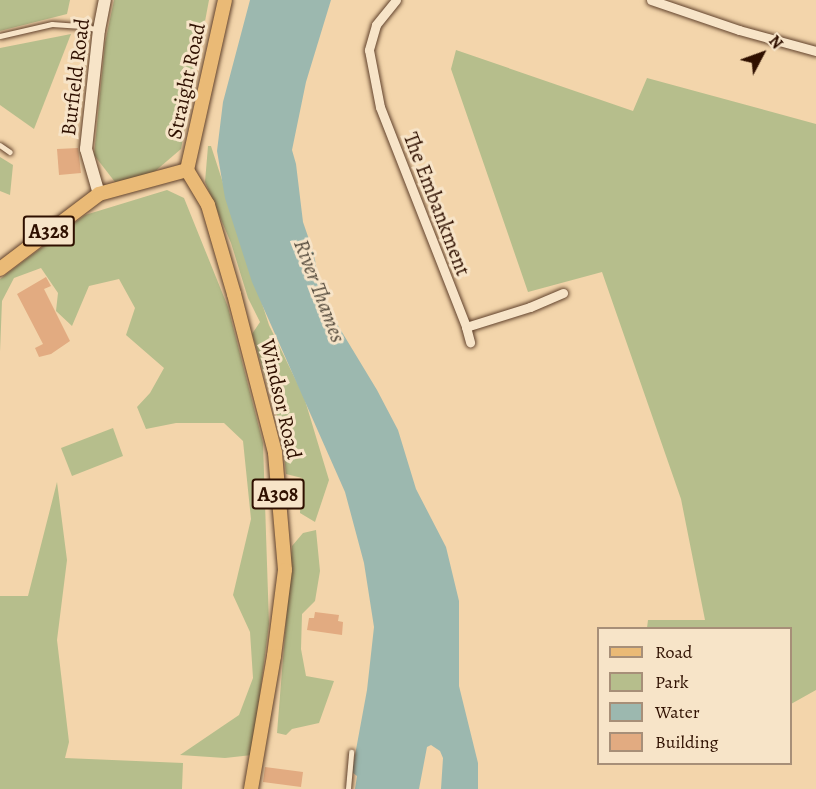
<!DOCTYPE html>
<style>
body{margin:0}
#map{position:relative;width:816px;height:789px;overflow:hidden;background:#f3d5ab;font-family:Alegreya,serif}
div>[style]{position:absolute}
.green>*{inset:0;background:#b6be8c}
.water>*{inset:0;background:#9cb8af}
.building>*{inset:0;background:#e2ab81}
.roads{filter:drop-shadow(0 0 2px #60412b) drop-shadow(0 0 2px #60412b)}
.service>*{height:4.5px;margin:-2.25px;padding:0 2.25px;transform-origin:2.25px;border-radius:2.25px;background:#f7e4c8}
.minor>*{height:9px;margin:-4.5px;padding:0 4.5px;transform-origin:4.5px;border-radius:4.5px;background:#f7e4c8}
.secondary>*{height:12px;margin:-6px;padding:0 6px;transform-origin:6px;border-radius:6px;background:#f7e4c8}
.primary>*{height:14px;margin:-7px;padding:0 7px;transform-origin:7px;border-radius:7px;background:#eaba76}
span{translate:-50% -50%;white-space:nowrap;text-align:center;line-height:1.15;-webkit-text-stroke:6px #f7e4c8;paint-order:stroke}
.shield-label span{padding:2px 4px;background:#f7e4c8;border:2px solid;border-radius:4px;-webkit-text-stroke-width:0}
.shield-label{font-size:20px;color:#2f1000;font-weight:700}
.street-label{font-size:21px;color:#2f1000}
.water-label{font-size:22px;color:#554b3d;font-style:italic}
.legend{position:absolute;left:597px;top:627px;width:195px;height:138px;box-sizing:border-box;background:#f7e4c8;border:2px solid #a78f78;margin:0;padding:8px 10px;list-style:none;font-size:18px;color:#2f1000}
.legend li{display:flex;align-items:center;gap:12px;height:30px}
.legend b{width:30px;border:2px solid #a78f78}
.north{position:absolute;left:732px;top:24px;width:60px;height:60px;-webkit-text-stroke:4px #f7e4c8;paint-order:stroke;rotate:49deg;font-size:16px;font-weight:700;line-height:24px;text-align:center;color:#2f1000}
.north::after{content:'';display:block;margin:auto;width:21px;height:27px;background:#2f1000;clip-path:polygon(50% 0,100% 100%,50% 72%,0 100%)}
</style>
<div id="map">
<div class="green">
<div style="clip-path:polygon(0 0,70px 0,67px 14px,0 31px)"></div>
<div style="clip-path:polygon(114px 0,209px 0,181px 149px,153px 173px,115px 182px,94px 155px,105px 43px)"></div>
<div style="clip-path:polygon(71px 34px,34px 129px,0 105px,0 48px)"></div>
<div style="clip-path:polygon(456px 50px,633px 111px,647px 78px,816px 124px,816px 690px,791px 704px,790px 628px,647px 628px,648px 620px,705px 620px,681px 499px,602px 272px,528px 292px,451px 69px)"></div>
<div style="clip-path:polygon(208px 146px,211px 146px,269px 325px,304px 397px,329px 480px,315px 522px,300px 513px,302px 478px,286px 474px,281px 429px,252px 334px,260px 322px,248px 298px,231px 243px,205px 182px)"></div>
<div style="clip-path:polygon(0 157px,13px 165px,10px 195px,0 191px)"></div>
<div style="clip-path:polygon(167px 190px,184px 198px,228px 307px,263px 443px,269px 624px,252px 755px,225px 758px,180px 755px,239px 715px,253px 678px,250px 632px,233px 595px,251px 519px,243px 441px,224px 423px,176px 423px,146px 429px,137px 407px,150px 393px,164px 368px,126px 335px,135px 308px,119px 279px,89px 286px,72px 326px,56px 311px,58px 293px,41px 268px,14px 278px,2px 301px,0 352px,0 279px,85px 215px)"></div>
<div style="clip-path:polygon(113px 428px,123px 456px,72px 476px,61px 448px)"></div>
<div style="clip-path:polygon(57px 482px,67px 560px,57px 640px,69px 742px,65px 758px,183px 763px,182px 789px,0 789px,0 596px,28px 596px)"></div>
<div style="clip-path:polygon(316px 530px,320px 571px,315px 601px,302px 614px,301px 649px,306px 676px,334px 681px,319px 723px,292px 729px,286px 735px,277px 733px,292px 546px,303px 533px)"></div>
</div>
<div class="water">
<div style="clip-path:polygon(250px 0,331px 0,306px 82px,292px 150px,296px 164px,303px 222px,314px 254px,319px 284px,328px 309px,377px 390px,398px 430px,416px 489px,446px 547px,459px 601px,459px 686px,478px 763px,478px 789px,441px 789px,443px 758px,440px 751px,431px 745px,427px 747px,419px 789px,355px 789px,357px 776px,353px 773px,353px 766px,367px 690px,374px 627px,364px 563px,345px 492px,252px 282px,225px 198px,217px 151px,223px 102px)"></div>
</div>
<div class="building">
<div style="clip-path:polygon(78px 148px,81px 173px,59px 175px,57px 149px)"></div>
<div style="clip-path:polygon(46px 277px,51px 286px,44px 289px,70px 341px,51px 354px,39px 357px,35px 348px,43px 344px,17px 294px)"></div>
<div style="clip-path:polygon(315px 612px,339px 615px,338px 621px,343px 622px,342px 635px,307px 630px,309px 618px,314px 618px)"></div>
<div style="clip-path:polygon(265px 767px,303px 772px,301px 787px,263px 782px)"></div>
</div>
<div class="roads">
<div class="service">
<div style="left:0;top:36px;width:53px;rotate:-13deg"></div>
<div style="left:52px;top:24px;width:30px;rotate:4deg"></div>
<div style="left:82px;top:26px;width:17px;rotate:13deg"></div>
<div style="left:0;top:145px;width:12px;rotate:35deg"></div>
<div style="left:348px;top:789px;width:37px;rotate:-85deg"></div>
</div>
<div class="minor">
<div style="left:396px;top:0;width:32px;rotate:129deg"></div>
<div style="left:376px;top:25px;width:26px;rotate:106deg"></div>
<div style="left:369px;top:50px;width:58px;rotate:79.1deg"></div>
<div style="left:380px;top:107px;width:236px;rotate:68.6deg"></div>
<div style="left:466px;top:327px;width:67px;rotate:-17.4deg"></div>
<div style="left:530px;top:307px;width:36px;rotate:-23deg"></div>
<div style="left:651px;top:0;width:93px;rotate:18.8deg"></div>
<div style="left:739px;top:30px;width:80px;rotate:15.3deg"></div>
<div style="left:466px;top:327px;width:16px;rotate:75deg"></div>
</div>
<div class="secondary">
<div style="left:99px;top:194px;width:47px;rotate:-106.1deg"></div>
<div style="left:86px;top:149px;width:120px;rotate:-83.8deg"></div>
<div style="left:99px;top:30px;width:31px;rotate:-79deg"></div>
</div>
<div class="primary">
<div style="left:187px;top:170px;width:41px;rotate:59deg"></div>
<div style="left:208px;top:205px;width:93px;rotate:73.7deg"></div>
<div style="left:234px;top:294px;width:164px;rotate:75.5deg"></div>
<div style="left:275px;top:453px;width:117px;rotate:85.1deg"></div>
<div style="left:285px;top:570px;width:87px;rotate:97.3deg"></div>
<div style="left:274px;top:656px;width:135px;rotate:99.8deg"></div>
<div style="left:187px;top:170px;width:174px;rotate:-77.4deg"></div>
<div style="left:0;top:269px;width:124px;rotate:-37.1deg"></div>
<div style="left:99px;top:194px;width:91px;rotate:-15.3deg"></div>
</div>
</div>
<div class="shield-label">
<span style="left:49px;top:231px">A328</span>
<span style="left:278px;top:494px">A308</span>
</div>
<div class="street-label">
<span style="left:75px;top:77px;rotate:-83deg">Burfield Road</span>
<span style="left:186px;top:81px;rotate:-78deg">Straight Road</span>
<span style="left:437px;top:204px;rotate:69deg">The Embankment</span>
<span style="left:281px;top:399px;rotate:77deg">Windsor Road</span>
</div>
<div class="water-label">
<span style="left:319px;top:291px;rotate:69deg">River Thames</span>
</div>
<ul class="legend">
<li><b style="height:8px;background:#eaba76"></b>Road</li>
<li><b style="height:16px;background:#b6be8c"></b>Park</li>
<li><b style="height:16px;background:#9cb8af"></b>Water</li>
<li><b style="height:16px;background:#e2ab81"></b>Building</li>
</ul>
<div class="north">N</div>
</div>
